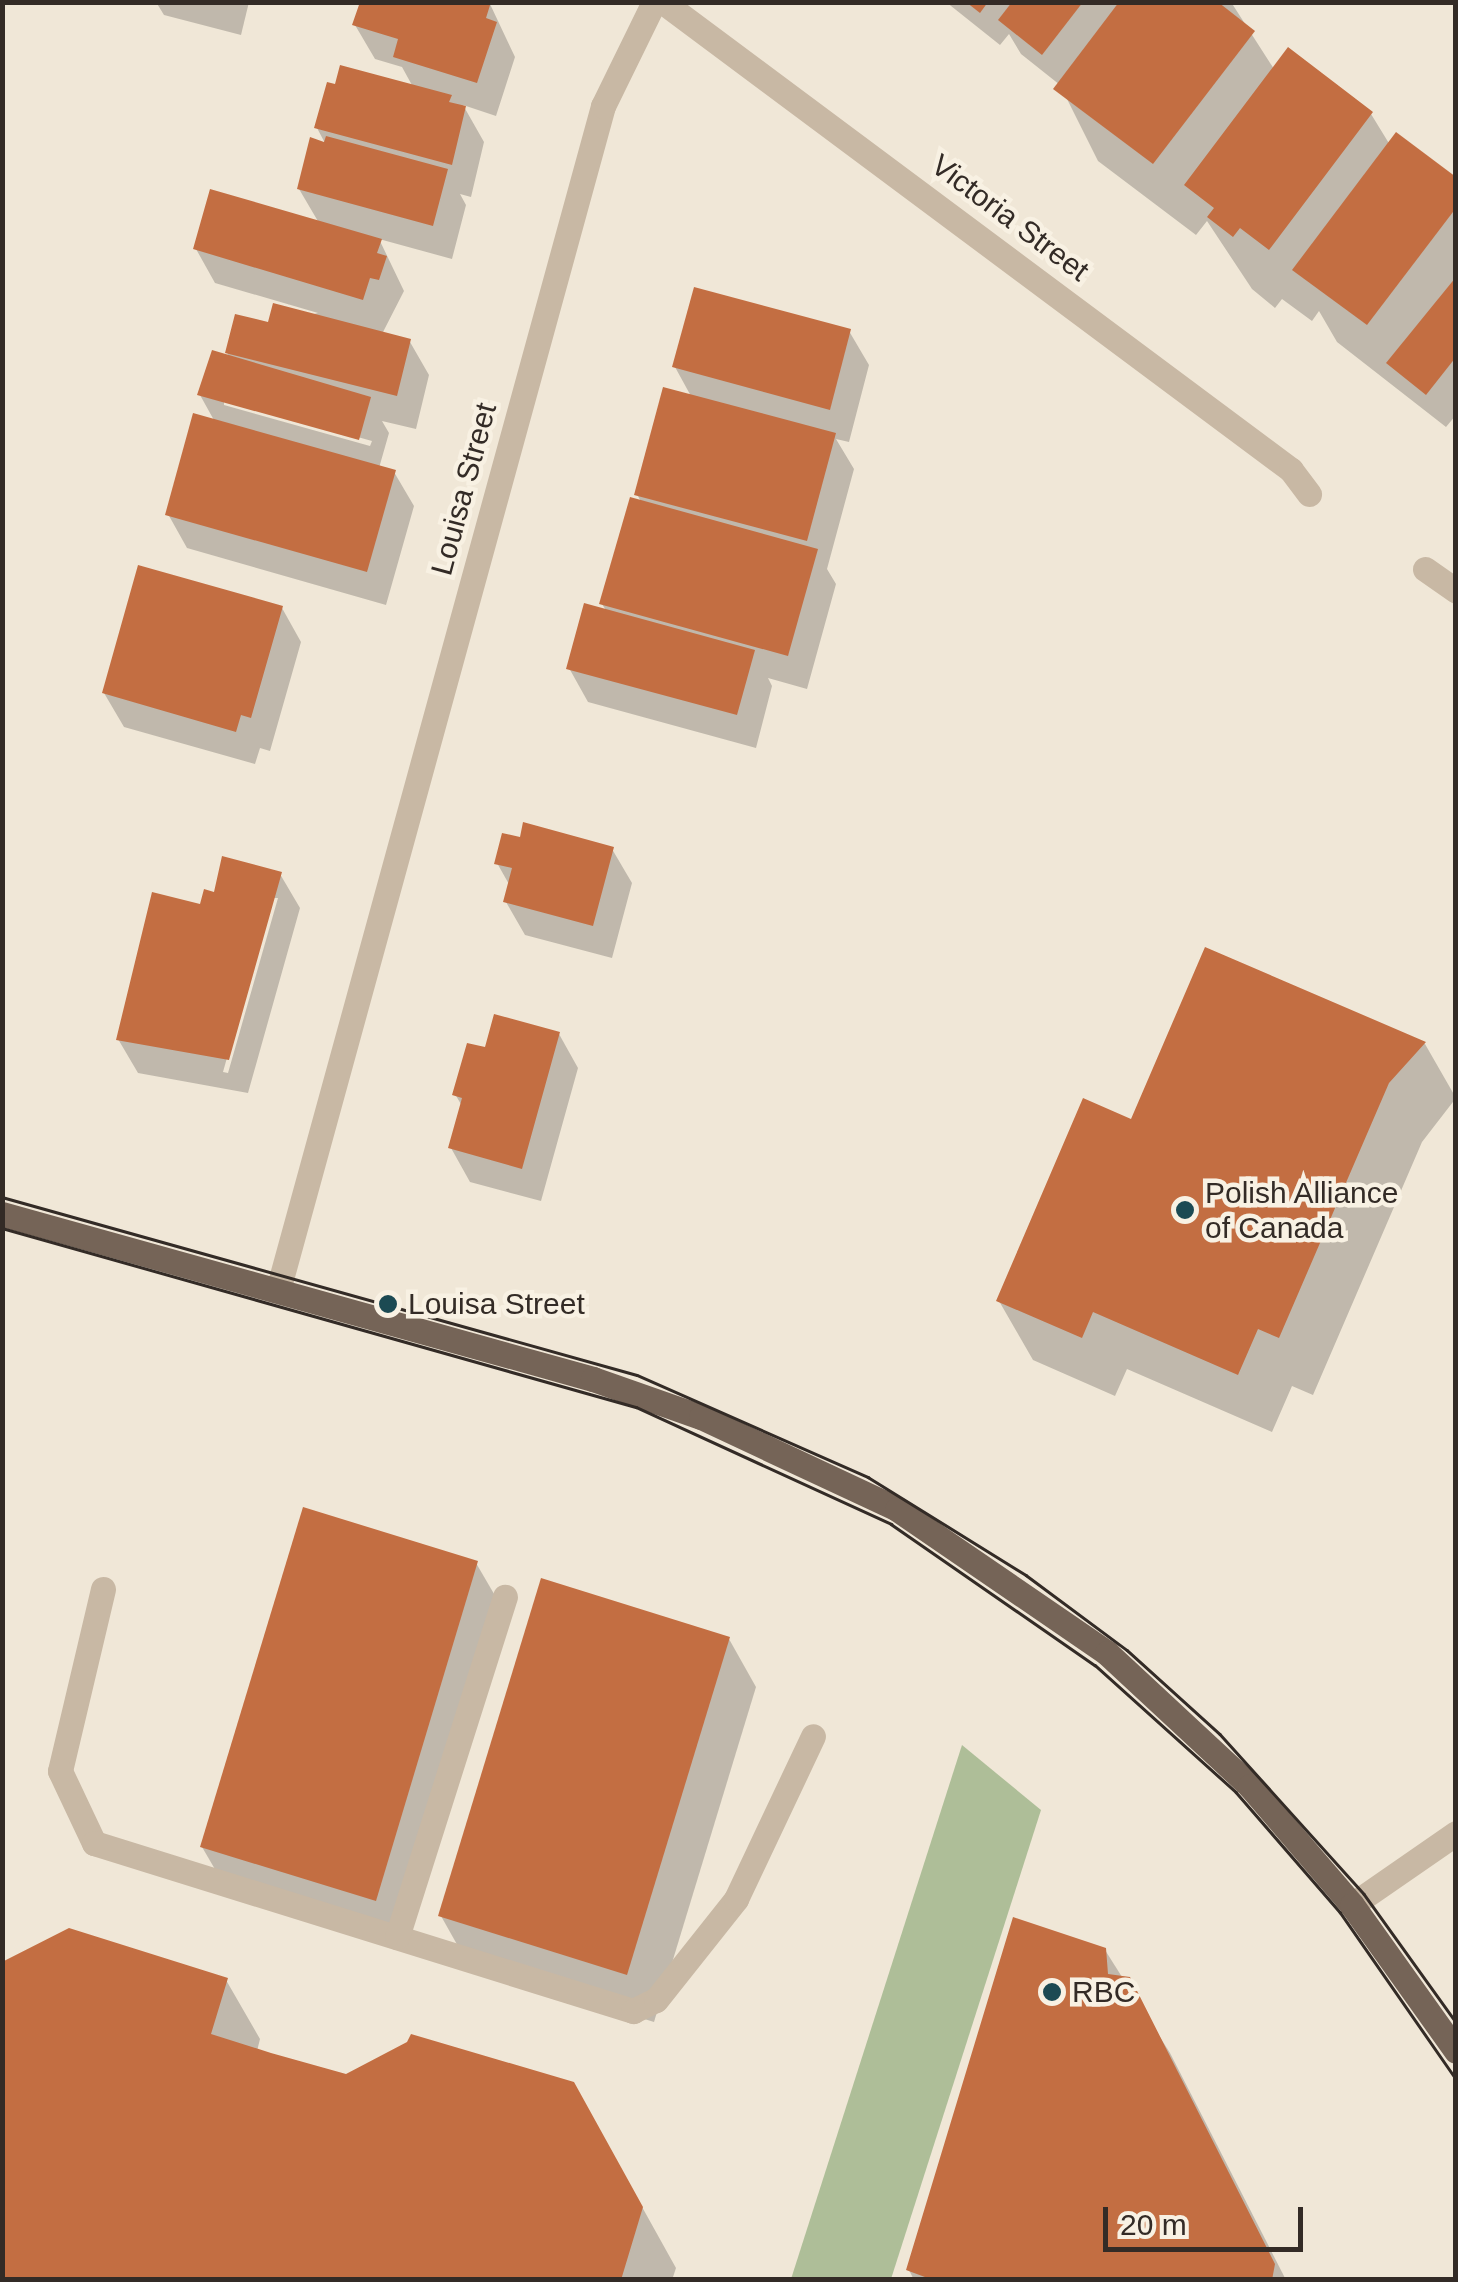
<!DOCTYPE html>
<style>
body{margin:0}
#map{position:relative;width:1458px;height:2282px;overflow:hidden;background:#f0e7d7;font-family:Arial,sans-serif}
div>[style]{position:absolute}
.green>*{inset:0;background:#aebe98}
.shadow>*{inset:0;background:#0003}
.building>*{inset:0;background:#c36e42}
.lane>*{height:25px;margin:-12.5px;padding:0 12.5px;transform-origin:12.5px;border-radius:12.5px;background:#c8b8a4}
.street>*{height:25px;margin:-12.5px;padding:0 12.5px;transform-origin:12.5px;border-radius:12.5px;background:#c8b8a4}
.primary>*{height:25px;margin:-12.5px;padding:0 12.5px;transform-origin:12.5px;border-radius:12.5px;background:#756457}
.tram>*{height:2.5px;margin:-1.25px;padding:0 1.25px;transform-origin:1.25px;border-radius:1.25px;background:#332b26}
.dots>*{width:28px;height:28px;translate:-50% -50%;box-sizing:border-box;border:5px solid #f8f1e3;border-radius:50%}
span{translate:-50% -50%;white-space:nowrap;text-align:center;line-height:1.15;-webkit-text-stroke:9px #f8f1e3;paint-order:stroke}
.street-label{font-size:30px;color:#332b26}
.poi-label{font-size:30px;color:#332b26}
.left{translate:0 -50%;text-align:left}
.frame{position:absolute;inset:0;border:5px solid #332b26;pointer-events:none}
.scale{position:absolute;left:1103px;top:2207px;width:200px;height:45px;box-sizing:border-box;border:5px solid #332b26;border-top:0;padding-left:12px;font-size:30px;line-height:35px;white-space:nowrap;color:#332b26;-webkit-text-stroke:8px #f8f1e3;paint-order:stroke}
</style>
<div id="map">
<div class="green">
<div style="clip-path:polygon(962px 1745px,1041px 1810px,891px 2279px,791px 2279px)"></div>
</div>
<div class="shadow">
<div style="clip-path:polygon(156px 2px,249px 2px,241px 35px,164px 15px)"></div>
<div style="clip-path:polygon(946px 2px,1231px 2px,1274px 69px,1371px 114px,1390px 145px,1456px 180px,1456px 415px,1446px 427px,1337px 342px,1319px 311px,1312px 321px,1282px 299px,1275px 308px,1252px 289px,1207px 221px,1196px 235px,1098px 161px,1060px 85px,1021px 54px,1009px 34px,1000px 45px)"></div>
<div style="clip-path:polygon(evenodd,490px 4px,515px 57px,496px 116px,463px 105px,484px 142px,471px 197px,460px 194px,466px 205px,452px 259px,379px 239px,404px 291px,382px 334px,410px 342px,429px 375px,416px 429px,382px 421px,389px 433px,379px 468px,394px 472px,414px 506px,386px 605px,187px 548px,168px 514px,215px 422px,200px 395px,227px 357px,237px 317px,270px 325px,318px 313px,215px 283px,196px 249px,319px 223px,299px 189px,326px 145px,317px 128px,413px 87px,402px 67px,375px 59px,355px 25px,490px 4px,224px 400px,372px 441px,370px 446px,224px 405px,224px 400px)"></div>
<div style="clip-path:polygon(849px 331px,869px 365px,849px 442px,836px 439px,854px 469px,827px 569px,836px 584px,807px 689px,768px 678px,772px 686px,756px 748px,588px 702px,569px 668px,607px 612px,602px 604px,641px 502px,637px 494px,692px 398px,675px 367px)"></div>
<div style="clip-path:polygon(282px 608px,301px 642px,270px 751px,260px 748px,255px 764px,124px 727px,104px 693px)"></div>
<div style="clip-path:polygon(612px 849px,632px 883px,612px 958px,525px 935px,506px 902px,510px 886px,497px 863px)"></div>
<div style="clip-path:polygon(evenodd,280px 874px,300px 908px,248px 1093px,138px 1073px,118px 1039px,202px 907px,215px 895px,280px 874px,272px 898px,278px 898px,228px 1073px,223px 1072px,272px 898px)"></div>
<div style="clip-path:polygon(1207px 950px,1425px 1044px,1456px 1098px,1422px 1142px,1313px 1395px,1292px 1386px,1272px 1432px,1127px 1369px,1115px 1396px,1033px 1360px,999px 1301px,1133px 1122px)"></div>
<div style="clip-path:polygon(559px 1034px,578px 1068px,541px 1201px,470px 1182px,451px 1148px,462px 1106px,455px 1094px,486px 1050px)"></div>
<div style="clip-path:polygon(476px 1563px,504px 1611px,403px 1947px,230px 1895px,202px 1847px)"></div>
<div style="clip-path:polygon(729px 1639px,756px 1687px,654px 2022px,468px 1964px,441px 1916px)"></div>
<div style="clip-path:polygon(1105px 1950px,1170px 2053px,1286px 2280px,914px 2280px,909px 2270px)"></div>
<div style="clip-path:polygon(226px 1980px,260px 2039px,257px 2051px,607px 2144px,676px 2268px,672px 2280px,2px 2280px)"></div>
</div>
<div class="building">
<div style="clip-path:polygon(360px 2px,491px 2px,486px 18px,497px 22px,477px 83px,393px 57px,398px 39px,352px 25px)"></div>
<div style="clip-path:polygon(966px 2px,988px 2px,980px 13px)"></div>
<div style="clip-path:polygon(1012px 2px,1083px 2px,1042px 55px,998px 20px)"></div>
<div style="clip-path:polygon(1119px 2px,1218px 2px,1255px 31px,1153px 164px,1053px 89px)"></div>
<div style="clip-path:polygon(1288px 47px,1373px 112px,1269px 250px,1240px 228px,1233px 237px,1207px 217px,1214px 208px,1184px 185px)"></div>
<div style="clip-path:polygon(340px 65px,452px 95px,449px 102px,466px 106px,452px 165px,314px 128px,327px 82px,335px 84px)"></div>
<div style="clip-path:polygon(1396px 132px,1456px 177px,1456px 208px,1367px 325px,1292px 270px)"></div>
<div style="clip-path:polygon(326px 136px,448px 169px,433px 226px,297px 189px,310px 137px,324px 142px)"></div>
<div style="clip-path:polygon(210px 189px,382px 239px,377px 253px,387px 256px,379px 280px,370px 278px,363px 300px,193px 249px)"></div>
<div style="clip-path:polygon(1456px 277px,1456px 357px,1426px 395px,1386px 363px)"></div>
<div style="clip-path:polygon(694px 287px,851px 329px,830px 410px,672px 367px)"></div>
<div style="clip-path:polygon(273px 303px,411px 339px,397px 396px,225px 353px,235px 314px,268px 322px)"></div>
<div style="clip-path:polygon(212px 350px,371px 397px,359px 440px,197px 395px)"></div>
<div style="clip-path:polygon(663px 387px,836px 433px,807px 541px,634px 495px)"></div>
<div style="clip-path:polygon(193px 413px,396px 470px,367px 572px,165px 515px)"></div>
<div style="clip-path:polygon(630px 497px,818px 549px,788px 656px,599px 604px)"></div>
<div style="clip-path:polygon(138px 565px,283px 606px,251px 718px,241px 715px,236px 732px,102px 693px)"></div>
<div style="clip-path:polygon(584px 603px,755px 650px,737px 715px,566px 669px)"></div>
<div style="clip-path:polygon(523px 822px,614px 847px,593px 926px,503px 902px,512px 868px,494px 864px,502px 833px,520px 837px)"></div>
<div style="clip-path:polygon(222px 856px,282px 872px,229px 1060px,116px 1040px,152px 892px,200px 904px,204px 889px,214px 892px)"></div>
<div style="clip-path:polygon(1205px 947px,1426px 1042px,1389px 1083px,1279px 1338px,1258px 1329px,1238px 1375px,1093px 1312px,1082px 1338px,996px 1301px,1083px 1098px,1131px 1119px)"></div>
<div style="clip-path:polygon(494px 1014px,560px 1032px,522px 1169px,448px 1148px,462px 1098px,452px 1095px,467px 1043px,485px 1047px)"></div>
<div style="clip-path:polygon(303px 1507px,478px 1561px,376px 1901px,200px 1847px)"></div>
<div style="clip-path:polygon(541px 1578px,730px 1637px,627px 1975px,438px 1916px)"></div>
<div style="clip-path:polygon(1013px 1917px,1106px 1948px,1108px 1974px,1130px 1977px,1275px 2264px,1272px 2280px,933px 2280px,906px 2270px)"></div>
<div style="clip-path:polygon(69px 1928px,228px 1978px,211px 2034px,271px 2053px,346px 2074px,407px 2042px,411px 2034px,574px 2082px,643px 2207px,621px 2280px,2px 2280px,2px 1962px)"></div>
</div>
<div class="lane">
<div style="left:103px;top:1589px;width:187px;rotate:103.3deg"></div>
<div style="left:60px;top:1771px;width:80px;rotate:64.7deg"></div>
<div style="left:94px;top:1843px;width:565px;rotate:17.31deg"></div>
<div style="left:633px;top:2011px;width:25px;rotate:-26deg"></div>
<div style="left:656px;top:2000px;width:129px;rotate:-51.6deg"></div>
<div style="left:736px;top:1899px;width:180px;rotate:-64.7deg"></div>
<div style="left:397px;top:1937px;width:357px;rotate:-72.4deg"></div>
</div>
<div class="street">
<div style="left:663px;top:2px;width:783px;rotate:36.69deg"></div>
<div style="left:1291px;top:470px;width:30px;rotate:53deg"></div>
<div style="left:1425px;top:569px;width:38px;rotate:35deg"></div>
<div style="left:278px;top:1290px;width:1228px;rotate:-74.65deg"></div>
<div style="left:603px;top:106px;width:116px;rotate:-63.9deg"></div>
<div style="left:1352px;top:1905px;width:126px;rotate:-34.7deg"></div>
</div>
<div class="primary">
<div style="left:2px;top:1214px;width:614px;rotate:15.6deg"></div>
<div style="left:593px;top:1379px;width:114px;rotate:19.4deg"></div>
<div style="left:701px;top:1417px;width:217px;rotate:25.1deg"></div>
<div style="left:897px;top:1509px;width:255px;rotate:34.4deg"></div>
<div style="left:1107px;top:1653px;width:195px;rotate:42.9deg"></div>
<div style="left:1250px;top:1786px;width:157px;rotate:49.4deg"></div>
<div style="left:1352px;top:1905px;width:179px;rotate:54.5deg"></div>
</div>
<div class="tram">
<div style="left:2px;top:1197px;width:659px;rotate:15.66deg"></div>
<div style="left:637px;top:1375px;width:253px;rotate:23.8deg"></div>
<div style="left:868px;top:1477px;width:186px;rotate:31.8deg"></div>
<div style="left:1026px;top:1575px;width:126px;rotate:36.6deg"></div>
<div style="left:1127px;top:1650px;width:125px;rotate:42.1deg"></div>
<div style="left:1220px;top:1734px;width:215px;rotate:48deg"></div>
<div style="left:1364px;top:1894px;width:158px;rotate:54.3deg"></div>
<div style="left:2px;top:1228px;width:659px;rotate:15.77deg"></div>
<div style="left:636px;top:1407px;width:281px;rotate:24.6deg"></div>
<div style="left:891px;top:1524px;width:248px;rotate:34.7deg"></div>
<div style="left:1095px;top:1665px;width:190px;rotate:42deg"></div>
<div style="left:1236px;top:1792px;width:159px;rotate:49.1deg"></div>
<div style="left:1340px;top:1912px;width:203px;rotate:55.2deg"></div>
</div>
<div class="dots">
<div style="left:1185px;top:1210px;background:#1c4a53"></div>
<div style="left:388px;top:1304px;background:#1c4a53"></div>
<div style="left:1052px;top:1992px;background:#1c4a53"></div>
</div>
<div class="street-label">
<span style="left:1010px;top:218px;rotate:37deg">Victoria Street</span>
<span style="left:464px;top:489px;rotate:-75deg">Louisa Street</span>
</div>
<div class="poi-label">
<span class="left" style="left:1205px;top:1210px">Polish Alliance<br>of Canada</span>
<span class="left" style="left:408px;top:1304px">Louisa Street</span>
<span class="left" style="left:1072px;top:1992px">RBC</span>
</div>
<div class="frame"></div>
<div class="scale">20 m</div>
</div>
